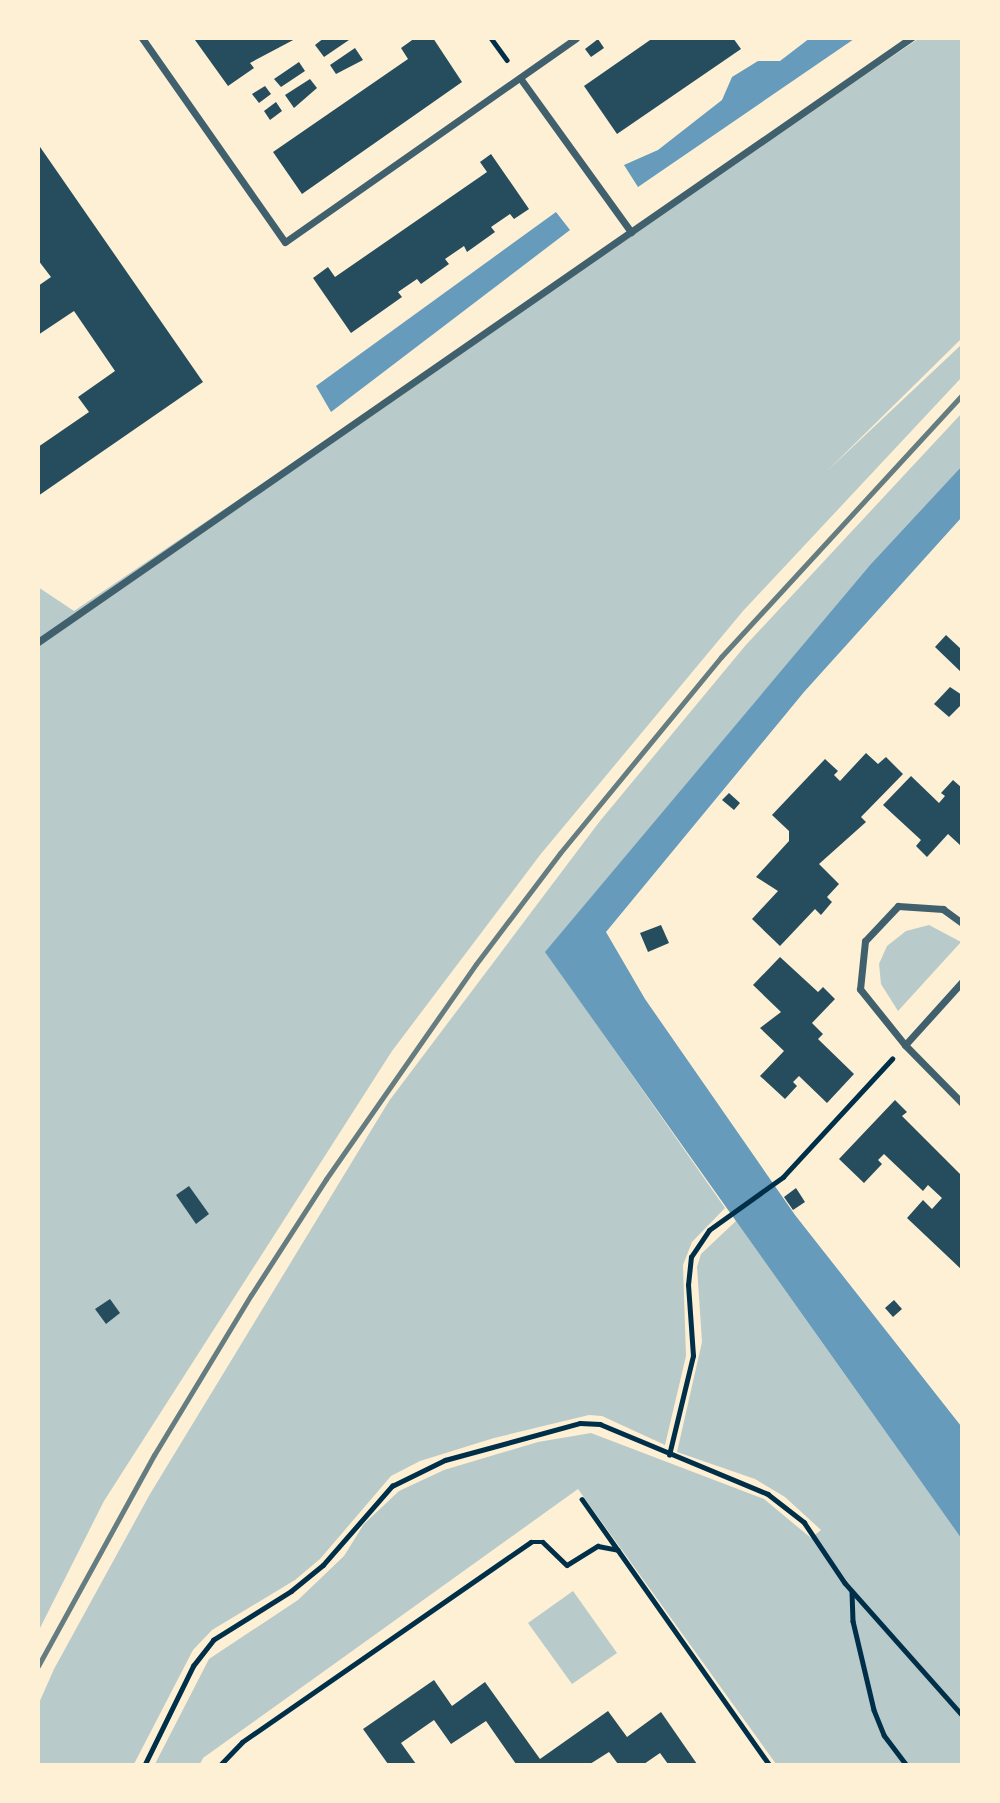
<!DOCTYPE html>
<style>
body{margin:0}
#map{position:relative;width:1000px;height:1803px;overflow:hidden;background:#fdf0d5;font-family:Montserrat,sans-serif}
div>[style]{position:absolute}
.green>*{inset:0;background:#b9caca}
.water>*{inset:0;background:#669bbc}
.building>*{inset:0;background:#264d5e}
.path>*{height:4.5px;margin:-2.25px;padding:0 2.25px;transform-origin:2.25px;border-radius:2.25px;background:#003049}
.minor>*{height:7px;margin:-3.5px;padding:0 3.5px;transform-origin:3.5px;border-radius:3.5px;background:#3f606c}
.rail>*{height:5px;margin:-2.5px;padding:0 2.5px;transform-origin:2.5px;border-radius:2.5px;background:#657d81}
span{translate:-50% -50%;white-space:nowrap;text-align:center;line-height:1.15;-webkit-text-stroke:6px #fdf0d5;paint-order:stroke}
.frame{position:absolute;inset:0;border:40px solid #fdf0d5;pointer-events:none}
</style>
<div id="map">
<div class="green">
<div style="clip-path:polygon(918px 39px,961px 39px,961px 339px,826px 472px,961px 345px,961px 378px,743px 611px,540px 855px,392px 1051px,104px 1501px,39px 1630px,38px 587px,74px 611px)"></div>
<div style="clip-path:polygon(961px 414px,961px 467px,870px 565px,546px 952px,725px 1208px,692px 1242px,683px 1265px,686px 1356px,665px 1445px,602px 1416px,589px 1415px,494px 1438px,420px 1461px,391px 1476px,320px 1559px,295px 1580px,212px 1630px,193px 1650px,134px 1764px,39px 1764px,39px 1703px,54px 1669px,150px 1494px,389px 1101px,600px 821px,745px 646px)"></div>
<div style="clip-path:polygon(929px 925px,961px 942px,898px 1011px,881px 984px,879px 964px,887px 946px,906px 931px)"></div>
<div style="clip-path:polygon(736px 1221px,961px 1538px,961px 1764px,776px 1764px,578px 1489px,203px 1758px,200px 1764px,155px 1764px,209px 1659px,298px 1600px,344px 1556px,364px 1524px,399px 1491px,444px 1470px,538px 1442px,591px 1433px,764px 1499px,811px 1538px,821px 1530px,785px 1497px,755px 1479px,677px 1452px,702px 1342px,697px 1267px,701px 1254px)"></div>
<div style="clip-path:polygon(573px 1591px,617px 1653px,572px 1684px,528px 1623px)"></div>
</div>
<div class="water">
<div style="clip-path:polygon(810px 38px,854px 39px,638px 187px,624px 165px,658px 150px,722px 100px,732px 77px,758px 61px,780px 61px)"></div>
<div style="clip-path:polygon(556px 212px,570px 230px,331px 412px,316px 386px)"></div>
<div style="clip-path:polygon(961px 467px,961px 518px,804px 692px,606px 932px,645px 999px,795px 1215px,961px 1426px,961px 1538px,545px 952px,870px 565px)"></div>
</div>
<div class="building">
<div style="clip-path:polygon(297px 38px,250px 63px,254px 68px,228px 86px,195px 40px)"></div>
<div style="clip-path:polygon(324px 38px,347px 38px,349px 40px,324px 57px,315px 45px)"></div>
<div style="clip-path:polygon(415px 38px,433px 38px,462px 82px,302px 194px,273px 152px,408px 59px,401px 48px)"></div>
<div style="clip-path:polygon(653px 38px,733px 38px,741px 49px,617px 134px,584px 86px)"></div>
<div style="clip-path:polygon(598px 39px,604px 48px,591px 57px,585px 49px)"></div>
<div style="clip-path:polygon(355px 48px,363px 60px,336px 74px,330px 65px)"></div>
<div style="clip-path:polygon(299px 62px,305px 71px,281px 87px,274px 79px)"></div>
<div style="clip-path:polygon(310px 79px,317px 88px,294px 108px,285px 95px)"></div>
<div style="clip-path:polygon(265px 86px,271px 94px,259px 103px,252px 94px)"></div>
<div style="clip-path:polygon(276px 102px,282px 111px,270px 120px,264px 111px)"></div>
<div style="clip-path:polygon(38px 144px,203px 382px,38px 496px,38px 447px,89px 412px,78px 397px,115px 371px,74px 311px,38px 335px,38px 286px,51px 277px,38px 260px)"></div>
<div style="clip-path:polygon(491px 154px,529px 209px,514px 219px,510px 214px,491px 227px,495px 232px,467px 252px,464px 246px,445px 259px,449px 264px,421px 284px,417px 279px,398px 292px,402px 297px,351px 333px,313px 278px,328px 267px,335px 277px,487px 172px,480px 162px)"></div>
<div style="clip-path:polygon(946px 635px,962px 650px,962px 673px,935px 647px)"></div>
<div style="clip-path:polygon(950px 687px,962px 695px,962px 704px,949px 717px,934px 704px)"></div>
<div style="clip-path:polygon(866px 753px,878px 764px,886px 757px,903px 774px,861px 817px,866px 822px,819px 864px,839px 884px,827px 897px,832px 902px,821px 915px,815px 909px,780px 946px,752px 919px,778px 891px,756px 877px,789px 841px,789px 831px,772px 815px,825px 759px,838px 771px,834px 775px,840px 781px)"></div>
<div style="clip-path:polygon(911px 776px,939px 803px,945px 796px,941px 793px,953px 780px,962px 788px,960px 845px,948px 834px,927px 857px,916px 846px,921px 840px,883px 805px)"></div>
<div style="clip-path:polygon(729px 793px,740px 803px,734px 810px,722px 800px)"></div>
<div style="clip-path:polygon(661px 925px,669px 943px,648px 952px,640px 933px)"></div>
<div style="clip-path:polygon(780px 957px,818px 992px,823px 987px,835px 999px,812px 1023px,823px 1034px,818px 1039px,854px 1074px,827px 1103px,799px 1076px,793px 1082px,797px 1086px,785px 1099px,760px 1076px,784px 1051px,760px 1028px,781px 1012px,753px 985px)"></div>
<div style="clip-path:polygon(895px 1100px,907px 1112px,902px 1116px,962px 1176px,962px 1270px,907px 1218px,923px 1200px,932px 1209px,942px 1198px,928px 1185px,923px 1191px,884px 1154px,878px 1160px,882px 1164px,864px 1183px,839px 1159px)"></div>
<div style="clip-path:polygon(189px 1186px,209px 1214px,196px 1224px,176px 1195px)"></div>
<div style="clip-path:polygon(796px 1188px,805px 1202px,793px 1210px,784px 1197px)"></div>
<div style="clip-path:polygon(110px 1299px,120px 1313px,106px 1324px,95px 1309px)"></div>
<div style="clip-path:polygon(894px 1300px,902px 1309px,893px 1317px,885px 1308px)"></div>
<div style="clip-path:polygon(434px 1680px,452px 1706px,485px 1682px,540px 1759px,608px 1711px,627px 1737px,661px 1712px,697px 1764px,668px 1764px,660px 1753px,644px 1764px,618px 1764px,609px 1752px,590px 1764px,516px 1764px,486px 1721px,451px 1744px,434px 1720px,401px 1743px,416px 1764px,388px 1764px,363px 1729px)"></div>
</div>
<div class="path">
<div style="left:491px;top:38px;width:27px;rotate:54deg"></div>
<div style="left:669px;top:1455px;width:102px;rotate:-76.4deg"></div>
<div style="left:693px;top:1356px;width:71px;rotate:-94deg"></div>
<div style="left:688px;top:1285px;width:28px;rotate:-84deg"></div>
<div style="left:691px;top:1257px;width:32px;rotate:-56deg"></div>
<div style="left:709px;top:1230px;width:91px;rotate:-35.6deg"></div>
<div style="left:783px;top:1177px;width:161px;rotate:-47.3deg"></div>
<div style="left:582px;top:1499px;width:324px;rotate:54.8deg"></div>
<div style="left:852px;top:1592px;width:29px;rotate:88deg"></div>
<div style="left:853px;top:1621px;width:91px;rotate:76.7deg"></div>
<div style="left:874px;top:1710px;width:27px;rotate:68deg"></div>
<div style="left:884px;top:1735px;width:36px;rotate:53deg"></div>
<div style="left:145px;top:1764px;width:109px;rotate:-63.9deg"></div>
<div style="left:193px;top:1666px;width:33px;rotate:-52deg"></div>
<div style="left:213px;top:1640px;width:92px;rotate:-32.1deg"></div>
<div style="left:291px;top:1591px;width:41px;rotate:-39.1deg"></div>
<div style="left:323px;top:1565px;width:105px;rotate:-48.9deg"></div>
<div style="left:392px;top:1486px;width:59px;rotate:-26.1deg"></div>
<div style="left:445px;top:1460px;width:140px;rotate:-15.3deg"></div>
<div style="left:580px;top:1423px;width:20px;rotate:3deg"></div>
<div style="left:600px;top:1424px;width:182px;rotate:22.6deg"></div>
<div style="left:768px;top:1494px;width:46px;rotate:37.9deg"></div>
<div style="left:804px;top:1522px;width:73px;rotate:56.1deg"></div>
<div style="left:845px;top:1583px;width:176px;rotate:48.4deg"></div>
<div style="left:221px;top:1764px;width:30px;rotate:-46deg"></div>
<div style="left:242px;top:1742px;width:351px;rotate:-34.7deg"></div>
<div style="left:531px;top:1542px;width:12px"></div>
<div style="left:543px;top:1542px;width:33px;rotate:44deg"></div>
<div style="left:567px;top:1565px;width:36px;rotate:-32deg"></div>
<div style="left:598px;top:1546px;width:20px;rotate:11deg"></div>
</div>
<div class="minor">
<div style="left:142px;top:38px;width:249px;rotate:55deg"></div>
<div style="left:285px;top:242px;width:355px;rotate:-35deg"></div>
<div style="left:520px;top:78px;width:190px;rotate:54.2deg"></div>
<div style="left:38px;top:642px;width:1062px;rotate:-34.68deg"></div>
<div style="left:962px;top:923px;width:24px;rotate:-144deg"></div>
<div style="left:943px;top:909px;width:45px;rotate:-176.2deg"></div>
<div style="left:898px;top:906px;width:48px;rotate:133.3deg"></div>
<div style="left:865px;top:941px;width:48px;rotate:95.9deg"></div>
<div style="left:860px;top:989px;width:72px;rotate:51.2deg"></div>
<div style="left:905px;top:1045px;width:81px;rotate:45.5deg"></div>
<div style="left:905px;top:1045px;width:85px;rotate:-47.9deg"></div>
</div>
<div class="rail">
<div style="left:38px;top:1666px;width:241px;rotate:-61.2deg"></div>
<div style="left:154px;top:1455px;width:187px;rotate:-58.8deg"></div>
<div style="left:251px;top:1295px;width:138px;rotate:-57.1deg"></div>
<div style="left:326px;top:1179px;width:262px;rotate:-55.1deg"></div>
<div style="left:476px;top:964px;width:139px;rotate:-52.9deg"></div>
<div style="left:560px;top:853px;width:254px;rotate:-50.6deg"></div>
<div style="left:721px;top:657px;width:356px;rotate:-47.4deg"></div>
</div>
<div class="frame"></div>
</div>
